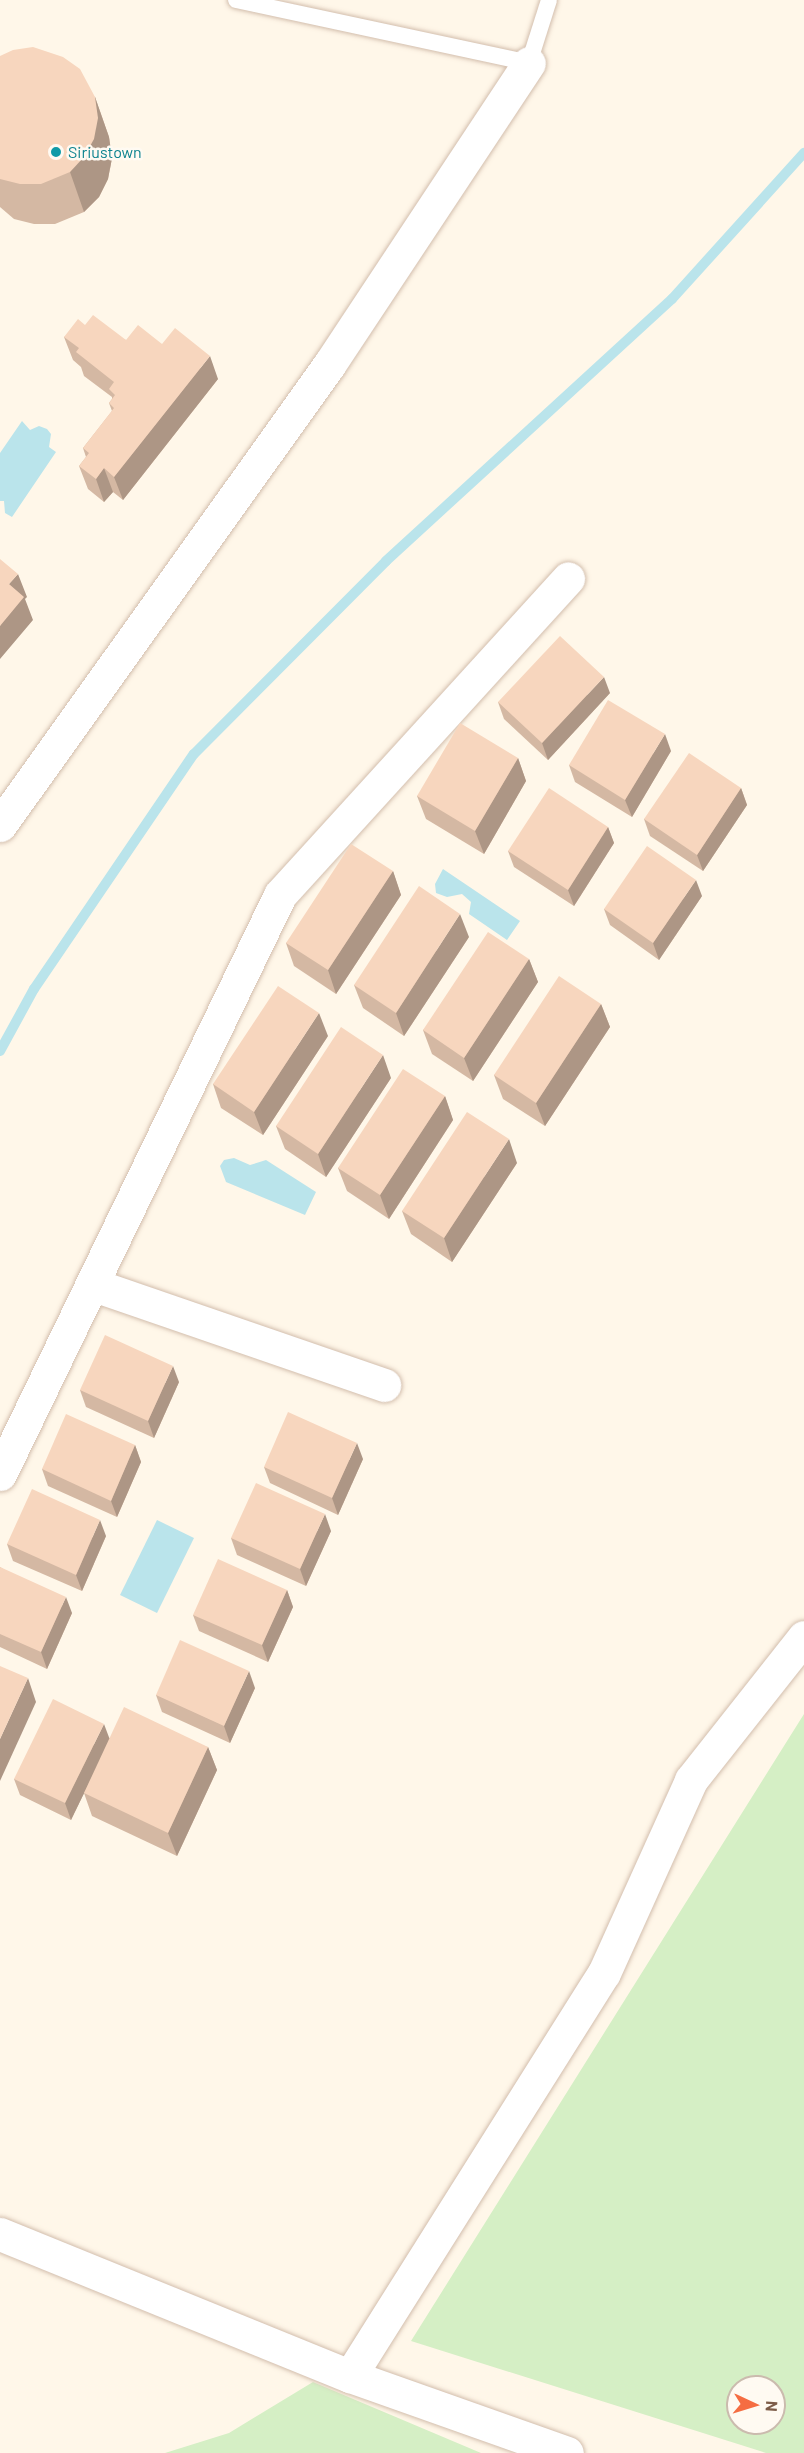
<!DOCTYPE html>
<style>
body{margin:0}
#map{position:relative;width:804px;height:2453px;overflow:hidden;background:#fff7e9;font-family:Barlow,sans-serif}
div>[style]{position:absolute}
.green>*{inset:0;background:#d5efc5}
.water>*{inset:0;background:#bae4eb}
.stream>*{height:10px;margin:-5px;padding:0 5px;transform-origin:5px;border-radius:5px;background:#bae4eb}
.roads{filter:drop-shadow(0 0 2px #d3bead) drop-shadow(0 0 2px #d3bead)}
.lane>*{height:16px;margin:-8px;padding:0 8px;transform-origin:8px;border-radius:8px;background:#fff}
.street>*{height:33px;margin:-16.5px;padding:0 16.5px;transform-origin:16.5px;border-radius:16.5px;background:#fff}
.wall>*{inset:0;background:#d4b8a3}
.shaded-wall>*{inset:0;background:#ad9685}
.building>*{inset:0;background:#f7d6be}
.dots>*{width:16px;height:16px;translate:-50% -50%;box-sizing:border-box;border:3px solid #fffaf2;border-radius:50%}
span{translate:-50% -50%;white-space:nowrap;text-align:center;line-height:1.15;-webkit-text-stroke:5px #fffaf2;paint-order:stroke}
.culture-label{font-size:16px;color:#0d838f}
.left{translate:0 -50%;text-align:left}
.north{position:absolute;left:726px;top:2375px;width:60px;height:60px;box-sizing:border-box;background:#fffaf2;border:2px solid #cbbbae;border-radius:50%;rotate:94deg;font-size:16px;font-weight:700;line-height:24px;text-align:center;color:#7d5c48}
.north::after{content:'';display:block;margin:auto;width:21px;height:27px;background:#f56d42;clip-path:polygon(50% 0,100% 100%,50% 72%,0 100%)}
</style>
<div id="map">
<div class="green">
<div style="clip-path:polygon(evenodd,804px 1714px,804px 2453px,766px 2453px,411px 2341px,804px 1714px,738px 2387px,774px 2387px,774px 2423px,738px 2423px,738px 2387px)"></div>
<div style="clip-path:polygon(313px 2382px,481px 2453px,165px 2453px,229px 2433px)"></div>
</div>
<div class="water">
<div style="clip-path:polygon(22px 421px,30px 430px,39px 426px,47px 429px,51px 434px,49px 447px,56px 452px,12px 517px,5px 513px,4px 501px,0 501px,0 453px)"></div>
<div style="clip-path:polygon(443px 869px,520px 921px,507px 940px,469px 914px,471px 902px,462px 894px,447px 897px,436px 893px,435px 884px)"></div>
<div style="clip-path:polygon(234px 1158px,250px 1165px,266px 1160px,316px 1192px,305px 1215px,226px 1182px,220px 1166px,224px 1160px)"></div>
<div style="clip-path:polygon(157px 1520px,194px 1538px,157px 1613px,120px 1595px)"></div>
</div>
<div class="stream">
<div style="left:0;top:1051px;width:71px;rotate:-61.3deg"></div>
<div style="left:34px;top:989px;width:284px;rotate:-55.8deg"></div>
<div style="left:194px;top:754px;width:272px;rotate:-45.1deg"></div>
<div style="left:386px;top:561px;width:388px;rotate:-42.5deg"></div>
<div style="left:672px;top:299px;width:197px;rotate:-47.9deg"></div>
</div>
<div class="roads">
<div class="lane">
<div style="left:236px;top:0;width:300px;rotate:12.1deg"></div>
<div style="left:529px;top:63px;width:66px;rotate:-72.4deg"></div>
</div>
<div class="street">
<div style="left:0;top:825px;width:566px;rotate:-54.43deg"></div>
<div style="left:329px;top:365px;width:362px;rotate:-56.5deg"></div>
<div style="left:94px;top:1285px;width:307px;rotate:19deg"></div>
<div style="left:0;top:1474px;width:643px;rotate:-64.19deg"></div>
<div style="left:280px;top:895px;width:428px;rotate:-47.7deg"></div>
<div style="left:0;top:2234px;width:378px;rotate:22.1deg"></div>
<div style="left:350px;top:2376px;width:230px;rotate:19.5deg"></div>
<div style="left:350px;top:2376px;width:476px;rotate:-57.8deg"></div>
<div style="left:604px;top:1973px;width:212px;rotate:-65.7deg"></div>
<div style="left:691px;top:1780px;width:182px;rotate:-51.7deg"></div>
</div>
</div>
<div class="wall">
<div style="clip-path:polygon(0 56px,95px 97px,109px 137px,112px 158px,108px 179px,99px 197px,84px 212px,55px 224px,34px 224px,14px 219px,0 207px)"></div>
<div style="clip-path:polygon(85px 325px,126px 340px,162px 344px,218px 379px,123px 500px,113px 492px,104px 502px,88px 489px,79px 466px,86px 457px,83px 448px,112px 411px,109px 403px,112px 399px,112px 397px,84px 376px,81px 367px,73px 360px,64px 337px)"></div>
<div style="clip-path:polygon(610px 693px,548px 760px,504px 719px,498px 702px)"></div>
<div style="clip-path:polygon(671px 751px,632px 817px,575px 782px,569px 765px)"></div>
<div style="clip-path:polygon(518px 758px,526px 781px,484px 854px,426px 819px,417px 796px)"></div>
<div style="clip-path:polygon(741px 788px,747px 805px,703px 871px,650px 836px,644px 819px)"></div>
<div style="clip-path:polygon(608px 827px,614px 843px,574px 906px,514px 867px,508px 851px)"></div>
<div style="clip-path:polygon(393px 871px,401px 895px,336px 994px,294px 966px,286px 943px)"></div>
<div style="clip-path:polygon(702px 896px,659px 960px,610px 925px,604px 909px)"></div>
<div style="clip-path:polygon(469px 937px,404px 1036px,363px 1008px,354px 985px)"></div>
<div style="clip-path:polygon(529px 959px,538px 982px,473px 1081px,432px 1054px,423px 1030px)"></div>
<div style="clip-path:polygon(601px 1004px,610px 1027px,545px 1126px,503px 1099px,494px 1075px)"></div>
<div style="clip-path:polygon(328px 1036px,263px 1135px,221px 1108px,213px 1084px)"></div>
<div style="clip-path:polygon(391px 1078px,326px 1177px,285px 1149px,276px 1126px)"></div>
<div style="clip-path:polygon(445px 1096px,453px 1120px,389px 1219px,347px 1191px,338px 1168px)"></div>
<div style="clip-path:polygon(517px 1163px,452px 1262px,411px 1234px,402px 1211px)"></div>
<div style="clip-path:polygon(179px 1382px,154px 1438px,86px 1407px,80px 1390px)"></div>
<div style="clip-path:polygon(135px 1445px,141px 1462px,117px 1517px,48px 1486px,42px 1469px)"></div>
<div style="clip-path:polygon(363px 1459px,338px 1515px,270px 1483px,264px 1467px)"></div>
<div style="clip-path:polygon(331px 1531px,306px 1586px,237px 1555px,231px 1538px)"></div>
<div style="clip-path:polygon(106px 1536px,82px 1591px,13px 1561px,7px 1544px)"></div>
<div style="clip-path:polygon(0 1567px,72px 1613px,47px 1669px,0 1647px)"></div>
<div style="clip-path:polygon(287px 1590px,293px 1607px,268px 1662px,199px 1631px,193px 1615px)"></div>
<div style="clip-path:polygon(255px 1688px,230px 1743px,162px 1712px,156px 1695px)"></div>
<div style="clip-path:polygon(109px 1738px,208px 1747px,217px 1770px,177px 1856px,92px 1816px,84px 1793px,71px 1820px,20px 1795px,14px 1779px)"></div>
</div>
<div class="shaded-wall">
<div style="clip-path:polygon(95px 97px,109px 137px,112px 158px,108px 179px,99px 197px,84px 212px,70px 172px)"></div>
<div style="clip-path:polygon(210px 356px,218px 379px,123px 500px,114px 477px)"></div>
<div style="clip-path:polygon(104px 468px,113px 492px,104px 502px,96px 479px)"></div>
<div style="clip-path:polygon(18px 574px,27px 597px,25px 599px,33px 620px,0 659px,0 626px,9px 584px)"></div>
<div style="clip-path:polygon(604px 677px,610px 693px,548px 760px,542px 743px)"></div>
<div style="clip-path:polygon(665px 734px,671px 751px,632px 817px,625px 800px)"></div>
<div style="clip-path:polygon(518px 758px,526px 781px,484px 854px,475px 831px)"></div>
<div style="clip-path:polygon(741px 788px,747px 805px,703px 871px,697px 855px)"></div>
<div style="clip-path:polygon(608px 827px,614px 843px,574px 906px,568px 890px)"></div>
<div style="clip-path:polygon(393px 871px,401px 895px,336px 994px,328px 970px)"></div>
<div style="clip-path:polygon(696px 880px,702px 896px,659px 960px,653px 943px)"></div>
<div style="clip-path:polygon(460px 914px,469px 937px,404px 1036px,396px 1013px)"></div>
<div style="clip-path:polygon(529px 959px,538px 982px,473px 1081px,464px 1058px)"></div>
<div style="clip-path:polygon(601px 1004px,610px 1027px,545px 1126px,536px 1103px)"></div>
<div style="clip-path:polygon(319px 1013px,328px 1036px,263px 1135px,254px 1112px)"></div>
<div style="clip-path:polygon(383px 1055px,391px 1078px,326px 1177px,318px 1154px)"></div>
<div style="clip-path:polygon(445px 1096px,453px 1120px,389px 1219px,380px 1195px)"></div>
<div style="clip-path:polygon(509px 1139px,517px 1163px,452px 1262px,444px 1238px)"></div>
<div style="clip-path:polygon(173px 1366px,179px 1382px,154px 1438px,148px 1421px)"></div>
<div style="clip-path:polygon(357px 1443px,363px 1459px,338px 1515px,332px 1498px)"></div>
<div style="clip-path:polygon(135px 1445px,141px 1462px,117px 1517px,111px 1501px)"></div>
<div style="clip-path:polygon(325px 1514px,331px 1531px,306px 1586px,300px 1569px)"></div>
<div style="clip-path:polygon(100px 1520px,106px 1536px,82px 1591px,76px 1575px)"></div>
<div style="clip-path:polygon(287px 1590px,293px 1607px,268px 1662px,262px 1645px)"></div>
<div style="clip-path:polygon(66px 1597px,72px 1613px,47px 1669px,41px 1652px)"></div>
<div style="clip-path:polygon(249px 1671px,255px 1688px,230px 1743px,224px 1726px)"></div>
<div style="clip-path:polygon(28px 1678px,36px 1702px,0 1781px,0 1739px)"></div>
<div style="clip-path:polygon(104px 1724px,110px 1740px,71px 1820px,65px 1803px)"></div>
<div style="clip-path:polygon(208px 1747px,217px 1770px,177px 1856px,168px 1833px)"></div>
</div>
<div class="building">
<div style="clip-path:polygon(33px 47px,63px 57px,80px 69px,95px 97px,98px 118px,94px 139px,84px 157px,70px 172px,41px 184px,20px 184px,0 179px,0 56px,13px 50px)"></div>
<div style="clip-path:polygon(93px 315px,126px 340px,138px 325px,162px 344px,175px 328px,210px 356px,114px 477px,104px 468px,96px 479px,79px 466px,89px 453px,83px 448px,114px 408px,109px 403px,115px 395px,109px 389px,114px 382px,76px 352px,79px 348px,64px 337px,78px 319px,85px 325px)"></div>
<div style="clip-path:polygon(0 559px,18px 574px,9px 584px,24px 597px,0 626px)"></div>
<div style="clip-path:polygon(560px 636px,604px 677px,542px 743px,498px 702px)"></div>
<div style="clip-path:polygon(608px 700px,665px 734px,625px 800px,569px 765px)"></div>
<div style="clip-path:polygon(460px 723px,518px 758px,475px 831px,417px 796px)"></div>
<div style="clip-path:polygon(689px 753px,741px 788px,697px 855px,644px 819px)"></div>
<div style="clip-path:polygon(549px 788px,608px 827px,568px 890px,508px 851px)"></div>
<div style="clip-path:polygon(351px 844px,393px 871px,328px 970px,286px 943px)"></div>
<div style="clip-path:polygon(647px 846px,696px 880px,653px 943px,604px 909px)"></div>
<div style="clip-path:polygon(419px 886px,460px 914px,396px 1013px,354px 985px)"></div>
<div style="clip-path:polygon(488px 932px,529px 959px,464px 1058px,423px 1030px)"></div>
<div style="clip-path:polygon(559px 976px,601px 1004px,536px 1103px,494px 1075px)"></div>
<div style="clip-path:polygon(278px 986px,319px 1013px,254px 1112px,213px 1084px)"></div>
<div style="clip-path:polygon(341px 1027px,383px 1055px,318px 1154px,276px 1126px)"></div>
<div style="clip-path:polygon(403px 1069px,445px 1096px,380px 1195px,338px 1168px)"></div>
<div style="clip-path:polygon(467px 1112px,509px 1139px,444px 1238px,402px 1211px)"></div>
<div style="clip-path:polygon(105px 1335px,173px 1366px,148px 1421px,80px 1390px)"></div>
<div style="clip-path:polygon(288px 1412px,357px 1443px,332px 1498px,264px 1467px)"></div>
<div style="clip-path:polygon(66px 1414px,135px 1445px,111px 1501px,42px 1469px)"></div>
<div style="clip-path:polygon(256px 1483px,325px 1514px,300px 1569px,231px 1538px)"></div>
<div style="clip-path:polygon(32px 1489px,100px 1520px,76px 1575px,7px 1544px)"></div>
<div style="clip-path:polygon(218px 1559px,287px 1590px,262px 1645px,193px 1615px)"></div>
<div style="clip-path:polygon(0 1567px,66px 1597px,41px 1652px,0 1634px)"></div>
<div style="clip-path:polygon(180px 1640px,249px 1671px,224px 1726px,156px 1695px)"></div>
<div style="clip-path:polygon(0 1666px,28px 1678px,0 1739px)"></div>
<div style="clip-path:polygon(53px 1699px,104px 1724px,65px 1803px,14px 1779px)"></div>
<div style="clip-path:polygon(124px 1707px,208px 1747px,168px 1833px,84px 1793px)"></div>
</div>
<div class="dots">
<div style="left:56px;top:152px;background:#0f9aa8"></div>
</div>
<div class="culture-label">
<span class="left" style="left:68px;top:152px">Siriustown</span>
</div>
<div class="north">N</div>
</div>
